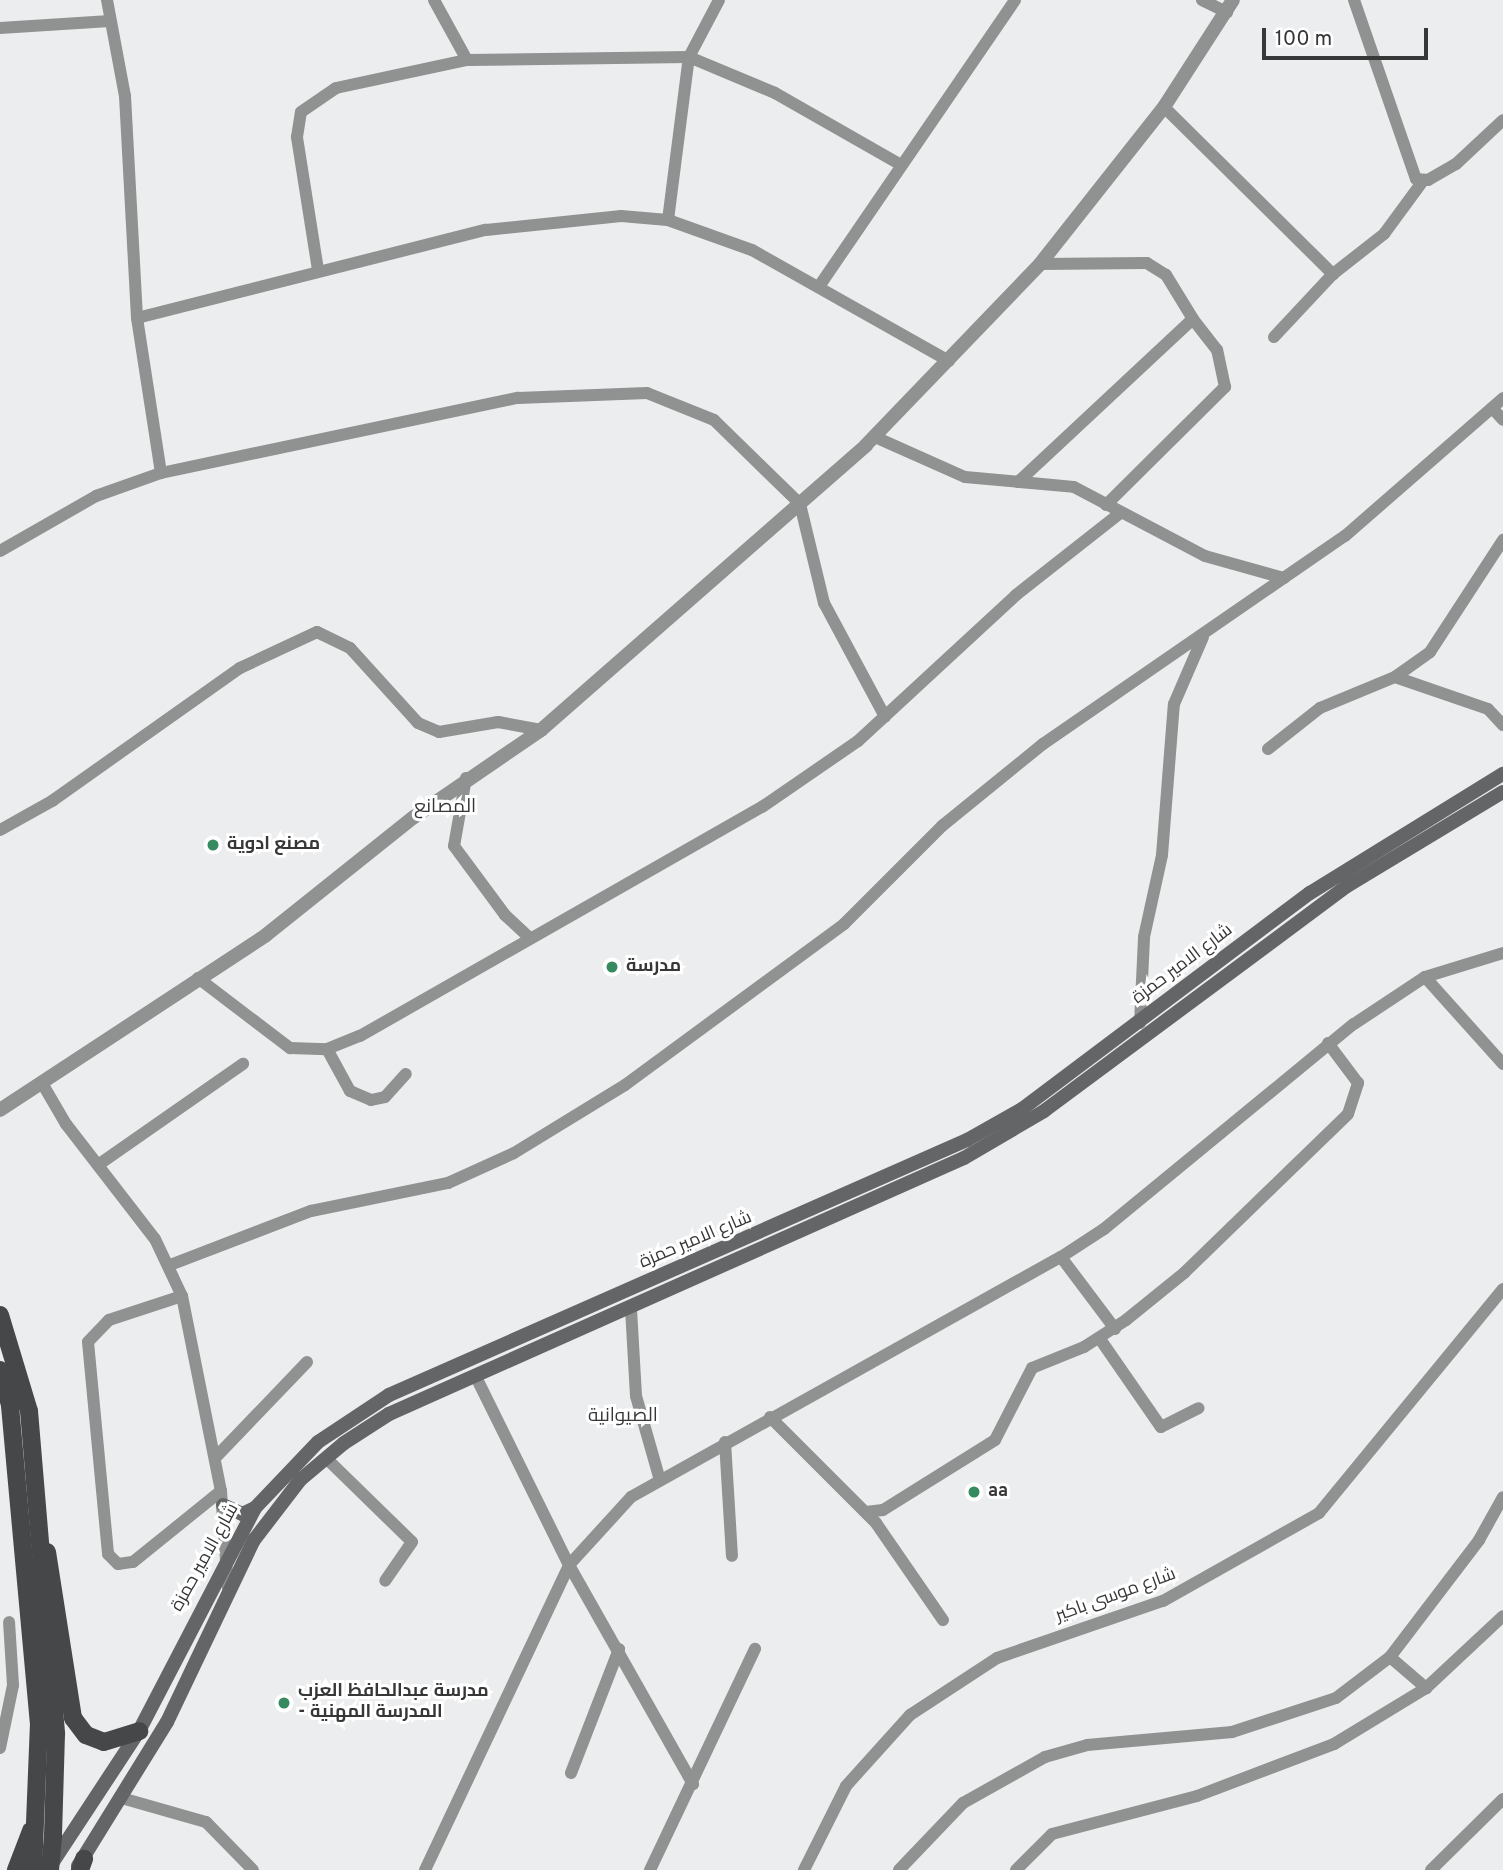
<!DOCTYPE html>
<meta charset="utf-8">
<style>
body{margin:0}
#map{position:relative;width:1503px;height:1870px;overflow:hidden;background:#ecedee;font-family:Overpass,Cairo,sans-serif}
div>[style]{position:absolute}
.minor>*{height:12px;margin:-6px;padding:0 6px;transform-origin:6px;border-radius:6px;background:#909191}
.tertiary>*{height:14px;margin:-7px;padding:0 7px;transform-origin:7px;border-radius:7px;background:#909191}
.secondary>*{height:14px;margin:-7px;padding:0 7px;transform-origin:7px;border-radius:7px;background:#646566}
.primary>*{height:18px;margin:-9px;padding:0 9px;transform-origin:9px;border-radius:9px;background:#464748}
.primary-bridge>*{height:18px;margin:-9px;padding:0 9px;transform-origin:9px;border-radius:9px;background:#464748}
.dots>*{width:19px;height:19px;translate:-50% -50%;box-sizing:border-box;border:4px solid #fff;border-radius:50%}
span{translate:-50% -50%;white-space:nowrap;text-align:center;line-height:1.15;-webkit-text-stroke:6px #fff;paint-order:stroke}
.poi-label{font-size:18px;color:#373738;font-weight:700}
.left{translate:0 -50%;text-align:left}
.street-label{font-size:18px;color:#373738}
.neighbourhood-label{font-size:19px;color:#373738}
.scale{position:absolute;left:1262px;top:28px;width:166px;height:32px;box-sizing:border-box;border:4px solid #373738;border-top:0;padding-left:9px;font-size:21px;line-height:24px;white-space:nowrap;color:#373738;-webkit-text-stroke:5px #fff;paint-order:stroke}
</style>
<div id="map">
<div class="minor">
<div style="left:107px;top:0;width:98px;rotate:79.4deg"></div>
<div style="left:125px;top:96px;width:222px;rotate:86.9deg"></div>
<div style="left:137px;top:318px;width:157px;rotate:81.2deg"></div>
<div style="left:434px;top:0;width:68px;rotate:61.2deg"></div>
<div style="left:1202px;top:0;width:28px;rotate:26deg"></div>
<div style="left:1354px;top:0;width:189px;rotate:70.9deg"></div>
<div style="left:1416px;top:179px;width:12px;rotate:5deg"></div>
<div style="left:1428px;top:180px;width:32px;rotate:-30deg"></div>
<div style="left:1456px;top:164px;width:64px;rotate:-43.1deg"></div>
<div style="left:0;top:28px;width:110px;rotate:-3.6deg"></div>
<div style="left:1164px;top:107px;width:238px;rotate:44.7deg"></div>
<div style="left:1333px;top:274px;width:65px;rotate:-38.1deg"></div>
<div style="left:1384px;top:234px;width:66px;rotate:-53.7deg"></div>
<div style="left:668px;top:220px;width:164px;rotate:-82.7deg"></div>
<div style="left:689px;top:57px;width:64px;rotate:-62.2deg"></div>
<div style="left:318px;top:270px;width:135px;rotate:-99deg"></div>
<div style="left:297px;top:137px;width:25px;rotate:-81deg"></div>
<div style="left:301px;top:112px;width:42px;rotate:-34.4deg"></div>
<div style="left:336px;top:88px;width:134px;rotate:-12.1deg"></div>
<div style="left:467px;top:60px;width:222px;rotate:-0.8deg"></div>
<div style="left:689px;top:57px;width:93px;rotate:22.7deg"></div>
<div style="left:775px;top:93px;width:145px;rotate:29.7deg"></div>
<div style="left:820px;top:285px;width:345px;rotate:-55.6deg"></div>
<div style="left:137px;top:318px;width:360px;rotate:-14.2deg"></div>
<div style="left:486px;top:230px;width:136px;rotate:-5.9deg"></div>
<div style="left:621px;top:216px;width:47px;rotate:4.9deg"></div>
<div style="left:668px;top:220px;width:89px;rotate:19.7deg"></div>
<div style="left:752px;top:250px;width:226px;rotate:29.4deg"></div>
<div style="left:1274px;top:337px;width:86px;rotate:-46.9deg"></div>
<div style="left:1492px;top:408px;width:16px;rotate:47deg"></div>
<div style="left:875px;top:437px;width:98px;rotate:24deg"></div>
<div style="left:965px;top:477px;width:109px;rotate:5.2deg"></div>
<div style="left:1074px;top:487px;width:148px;rotate:27.8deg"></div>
<div style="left:1205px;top:556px;width:82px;rotate:15.6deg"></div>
<div style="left:1018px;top:482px;width:239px;rotate:-43deg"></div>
<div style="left:1193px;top:319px;width:52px;rotate:-121.5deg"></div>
<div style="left:1166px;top:275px;width:22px;rotate:-148deg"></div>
<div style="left:1147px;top:263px;width:107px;rotate:179.5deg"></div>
<div style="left:1106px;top:505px;width:168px;rotate:-44.8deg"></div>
<div style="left:1225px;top:387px;width:38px;rotate:-102deg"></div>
<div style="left:1217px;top:350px;width:39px;rotate:-128deg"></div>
<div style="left:0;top:551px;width:111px;rotate:-29.8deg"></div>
<div style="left:96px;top:496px;width:69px;rotate:-19.5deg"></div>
<div style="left:161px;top:473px;width:365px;rotate:-11.9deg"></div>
<div style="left:518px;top:398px;width:129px;rotate:-2.2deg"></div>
<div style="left:647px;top:393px;width:72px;rotate:21.9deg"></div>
<div style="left:714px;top:420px;width:120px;rotate:44.3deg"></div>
<div style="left:800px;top:504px;width:102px;rotate:76.4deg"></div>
<div style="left:824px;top:603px;width:129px;rotate:61.8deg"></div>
<div style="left:1395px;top:677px;width:98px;rotate:19deg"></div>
<div style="left:1488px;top:709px;width:22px;rotate:47deg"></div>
<div style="left:1268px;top:749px;width:66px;rotate:-38.3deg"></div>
<div style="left:1320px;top:708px;width:81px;rotate:-22.5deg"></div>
<div style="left:1395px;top:677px;width:43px;rotate:-35.5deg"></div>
<div style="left:1430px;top:652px;width:134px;rotate:-56.9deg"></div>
<div style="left:466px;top:778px;width:69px;rotate:100deg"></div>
<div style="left:454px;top:846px;width:86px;rotate:53.5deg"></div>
<div style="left:505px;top:915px;width:34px;rotate:43deg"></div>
<div style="left:0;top:830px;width:60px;rotate:-29.1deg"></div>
<div style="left:52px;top:801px;width:230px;rotate:-35.3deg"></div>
<div style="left:240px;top:668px;width:85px;rotate:-25.1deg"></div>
<div style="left:317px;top:632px;width:37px;rotate:26deg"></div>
<div style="left:350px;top:648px;width:101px;rotate:47.8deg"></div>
<div style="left:418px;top:723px;width:23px;rotate:23deg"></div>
<div style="left:439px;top:732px;width:60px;rotate:-9.6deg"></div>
<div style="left:498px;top:722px;width:44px;rotate:10.5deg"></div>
<div style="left:1425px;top:977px;width:117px;rotate:48.1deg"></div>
<div style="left:198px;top:978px;width:116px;rotate:37.3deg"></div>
<div style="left:290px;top:1048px;width:37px;rotate:2deg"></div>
<div style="left:327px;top:1049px;width:35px;rotate:-22deg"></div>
<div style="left:360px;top:1036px;width:463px;rotate:-29.7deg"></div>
<div style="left:762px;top:807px;width:116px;rotate:-34.5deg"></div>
<div style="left:858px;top:741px;width:215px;rotate:-42.7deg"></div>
<div style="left:1016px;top:595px;width:131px;rotate:-38.2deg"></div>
<div style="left:1140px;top:1023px;width:86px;rotate:-87.3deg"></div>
<div style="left:1144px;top:937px;width:84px;rotate:-77.6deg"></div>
<div style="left:1162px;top:855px;width:151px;rotate:-85.5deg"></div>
<div style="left:1174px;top:704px;width:73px;rotate:-66.6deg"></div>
<div style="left:327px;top:1049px;width:48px;rotate:61.3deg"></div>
<div style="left:350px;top:1091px;width:23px;rotate:23deg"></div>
<div style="left:371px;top:1100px;width:14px;rotate:-12deg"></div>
<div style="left:385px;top:1097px;width:31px;rotate:-48deg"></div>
<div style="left:42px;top:1083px;width:48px;rotate:59.7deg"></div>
<div style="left:66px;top:1124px;width:145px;rotate:52.3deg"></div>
<div style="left:155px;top:1239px;width:63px;rotate:64.7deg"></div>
<div style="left:182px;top:1296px;width:199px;rotate:78.7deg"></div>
<div style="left:221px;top:1491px;width:97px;rotate:85.9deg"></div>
<div style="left:98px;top:1165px;width:177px;rotate:-34.9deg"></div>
<div style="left:1061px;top:1257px;width:90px;rotate:53.1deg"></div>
<div style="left:170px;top:1265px;width:151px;rotate:-21deg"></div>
<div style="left:311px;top:1211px;width:140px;rotate:-11.6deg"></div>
<div style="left:448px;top:1183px;width:72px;rotate:-24.4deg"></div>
<div style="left:514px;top:1153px;width:130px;rotate:-31.5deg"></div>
<div style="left:625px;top:1085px;width:272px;rotate:-36.3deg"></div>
<div style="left:844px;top:924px;width:139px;rotate:-45deg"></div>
<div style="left:942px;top:826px;width:130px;rotate:-39.1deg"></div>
<div style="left:1043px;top:744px;width:367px;rotate:-34.6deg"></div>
<div style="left:1345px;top:536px;width:210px;rotate:-41.1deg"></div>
<div style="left:182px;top:1296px;width:77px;rotate:161.8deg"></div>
<div style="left:109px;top:1320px;width:30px;rotate:134deg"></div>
<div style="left:88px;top:1342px;width:213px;rotate:84.6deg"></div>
<div style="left:108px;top:1554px;width:14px;rotate:45deg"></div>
<div style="left:118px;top:1564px;width:15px;rotate:-8deg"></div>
<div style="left:133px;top:1562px;width:113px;rotate:-38.9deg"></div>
<div style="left:631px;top:1309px;width:87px;rotate:86.7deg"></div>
<div style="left:636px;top:1396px;width:84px;rotate:74.1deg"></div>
<div style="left:1100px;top:1339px;width:107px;rotate:55.3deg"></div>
<div style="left:1161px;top:1427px;width:42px;rotate:-26.6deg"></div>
<div style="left:475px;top:1375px;width:212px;rotate:63.7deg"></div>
<div style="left:569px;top:1565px;width:252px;rotate:60.5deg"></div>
<div style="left:770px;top:1417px;width:150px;rotate:45deg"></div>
<div style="left:876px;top:1523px;width:118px;rotate:55.4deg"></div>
<div style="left:725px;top:1442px;width:114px;rotate:86.5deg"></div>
<div style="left:215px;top:1458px;width:133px;rotate:-46.2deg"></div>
<div style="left:326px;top:1458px;width:120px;rotate:44.3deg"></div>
<div style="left:412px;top:1542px;width:47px;rotate:124.7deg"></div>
<div style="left:866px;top:1512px;width:17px;rotate:-7deg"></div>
<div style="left:883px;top:1510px;width:132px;rotate:-32deg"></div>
<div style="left:995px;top:1440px;width:81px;rotate:-62.8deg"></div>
<div style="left:1032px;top:1368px;width:56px;rotate:-22deg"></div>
<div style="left:1084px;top:1347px;width:50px;rotate:-32.7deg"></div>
<div style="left:1126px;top:1320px;width:75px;rotate:-39deg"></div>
<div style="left:1184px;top:1273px;width:228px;rotate:-44.1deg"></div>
<div style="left:1348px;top:1114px;width:33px;rotate:-72deg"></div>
<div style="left:1358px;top:1083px;width:50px;rotate:-126.9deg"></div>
<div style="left:1390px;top:1657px;width:48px;rotate:40.7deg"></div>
<div style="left:0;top:1748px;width:64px;rotate:-78.3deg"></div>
<div style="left:13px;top:1685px;width:63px;rotate:-93.6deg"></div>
<div style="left:571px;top:1773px;width:133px;rotate:-68.8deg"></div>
<div style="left:125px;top:1799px;width:84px;rotate:15.9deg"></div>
<div style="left:206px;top:1822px;width:67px;rotate:45.6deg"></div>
<div style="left:425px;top:1870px;width:337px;rotate:-64.7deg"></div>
<div style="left:569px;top:1565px;width:92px;rotate:-47.6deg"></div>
<div style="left:631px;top:1497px;width:492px;rotate:-29.2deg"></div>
<div style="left:1061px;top:1257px;width:51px;rotate:-33.1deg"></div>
<div style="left:1104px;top:1229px;width:323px;rotate:-39.4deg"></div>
<div style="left:1354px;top:1024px;width:85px;rotate:-33.5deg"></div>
<div style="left:1425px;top:977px;width:82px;rotate:-17.1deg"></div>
<div style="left:650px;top:1870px;width:245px;rotate:-64.6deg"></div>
<div style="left:804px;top:1870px;width:94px;rotate:-63.4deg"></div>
<div style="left:846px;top:1786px;width:96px;rotate:-48deg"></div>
<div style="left:910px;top:1715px;width:104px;rotate:-33.2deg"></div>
<div style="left:997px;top:1658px;width:176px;rotate:-19deg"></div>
<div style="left:1163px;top:1601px;width:179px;rotate:-29.4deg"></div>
<div style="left:1319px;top:1513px;width:290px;rotate:-50.6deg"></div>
<div style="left:899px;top:1870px;width:93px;rotate:-46.3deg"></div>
<div style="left:963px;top:1803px;width:94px;rotate:-29.3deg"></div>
<div style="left:1045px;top:1757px;width:44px;rotate:-15.9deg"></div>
<div style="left:1087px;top:1745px;width:146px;rotate:-5.1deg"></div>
<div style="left:1232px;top:1732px;width:109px;rotate:-18.1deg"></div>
<div style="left:1336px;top:1698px;width:68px;rotate:-37.2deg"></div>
<div style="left:1390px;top:1657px;width:147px;rotate:-52.7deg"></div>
<div style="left:1479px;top:1540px;width:49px;rotate:-60.8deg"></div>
<div style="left:1016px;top:1870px;width:51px;rotate:-45deg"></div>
<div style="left:1052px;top:1834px;width:150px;rotate:-14.7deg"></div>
<div style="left:1197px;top:1796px;width:147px;rotate:-20.8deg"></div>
<div style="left:1334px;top:1744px;width:108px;rotate:-31.3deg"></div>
<div style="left:1426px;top:1688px;width:105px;rotate:-43.1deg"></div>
<div style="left:1431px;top:1870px;width:101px;rotate:-44.6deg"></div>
</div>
<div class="tertiary">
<div style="left:0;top:1110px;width:318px;rotate:-33.3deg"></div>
<div style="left:266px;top:935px;width:189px;rotate:-38.6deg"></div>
<div style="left:414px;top:817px;width:154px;rotate:-34.4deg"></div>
<div style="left:541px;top:730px;width:432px;rotate:-41.2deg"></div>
<div style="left:866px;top:445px;width:251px;rotate:-46.1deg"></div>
<div style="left:1040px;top:264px;width:200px;rotate:-51.7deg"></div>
<div style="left:1164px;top:107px;width:127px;rotate:-57.2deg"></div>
</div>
<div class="secondary">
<div style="left:223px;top:1505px;width:21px;rotate:25deg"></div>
<div style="left:242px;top:1514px;width:14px;rotate:-25deg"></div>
<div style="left:51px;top:1865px;width:160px;rotate:-56.7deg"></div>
<div style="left:139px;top:1731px;width:251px;rotate:-62.5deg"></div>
<div style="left:255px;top:1508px;width:91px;rotate:-46.3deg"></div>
<div style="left:318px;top:1442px;width:85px;rotate:-33.5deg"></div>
<div style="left:389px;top:1395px;width:632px;rotate:-23.81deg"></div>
<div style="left:967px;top:1140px;width:63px;rotate:-29.4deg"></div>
<div style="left:1022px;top:1109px;width:360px;rotate:-36.9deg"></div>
<div style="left:1310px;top:893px;width:227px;rotate:-31.7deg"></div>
<div style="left:78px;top:1866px;width:169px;rotate:-58.3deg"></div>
<div style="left:167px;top:1722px;width:202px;rotate:-64.5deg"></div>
<div style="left:254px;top:1540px;width:76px;rotate:-52.5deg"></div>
<div style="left:300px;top:1480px;width:57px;rotate:-40.1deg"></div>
<div style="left:344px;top:1443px;width:54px;rotate:-32.8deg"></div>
<div style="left:389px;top:1414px;width:629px;rotate:-24deg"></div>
<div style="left:964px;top:1158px;width:93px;rotate:-30.4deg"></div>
<div style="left:1044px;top:1111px;width:377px;rotate:-36.6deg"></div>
<div style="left:1347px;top:886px;width:182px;rotate:-31.1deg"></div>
</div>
<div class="primary">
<div style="left:0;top:1315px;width:100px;rotate:73.2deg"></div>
<div style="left:29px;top:1411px;width:324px;rotate:85.2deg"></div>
<div style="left:56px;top:1734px;width:103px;rotate:91.7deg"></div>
<div style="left:0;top:1370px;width:37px;rotate:74deg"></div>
<div style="left:10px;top:1406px;width:318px;rotate:84.8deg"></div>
<div style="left:39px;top:1723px;width:147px;rotate:92.3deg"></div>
<div style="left:47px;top:1552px;width:168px;rotate:81.1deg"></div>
<div style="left:73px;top:1718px;width:21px;rotate:53deg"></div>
<div style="left:86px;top:1735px;width:19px;rotate:21deg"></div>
<div style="left:104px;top:1742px;width:37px;rotate:-17deg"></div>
<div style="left:16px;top:1870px;width:42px;rotate:-69deg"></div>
<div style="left:80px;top:1870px;width:12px;rotate:-70deg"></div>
</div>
<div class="primary-bridge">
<div style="left:50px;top:1870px;width:33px;rotate:-85deg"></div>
</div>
<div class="dots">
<div style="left:213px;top:845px;background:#358b5f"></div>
<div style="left:612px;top:967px;background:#358b5f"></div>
<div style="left:974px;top:1492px;background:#358b5f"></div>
<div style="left:284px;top:1703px;background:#358b5f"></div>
</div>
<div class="poi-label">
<span class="left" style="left:227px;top:845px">مصنع ادوية</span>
<span class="left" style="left:626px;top:967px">مدرسة</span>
<span class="left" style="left:988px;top:1492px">aa</span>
<span class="left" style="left:298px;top:1703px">مدرسة عبدالحافظ العزب<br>- المدرسة المهنية</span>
</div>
<div class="street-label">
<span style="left:1183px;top:965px;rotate:-37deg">شارع الامير حمزة</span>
<span style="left:696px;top:1241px;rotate:-23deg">شارع الامير حمزة</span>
<span style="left:206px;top:1558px;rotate:-61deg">شارع الامير حمزة</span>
<span style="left:1116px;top:1596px;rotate:-20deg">شارع موسى باكير</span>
</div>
<div class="neighbourhood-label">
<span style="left:445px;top:808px">المصانع</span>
<span style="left:623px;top:1417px">الصيوانية</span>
</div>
<div class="scale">100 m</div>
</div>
